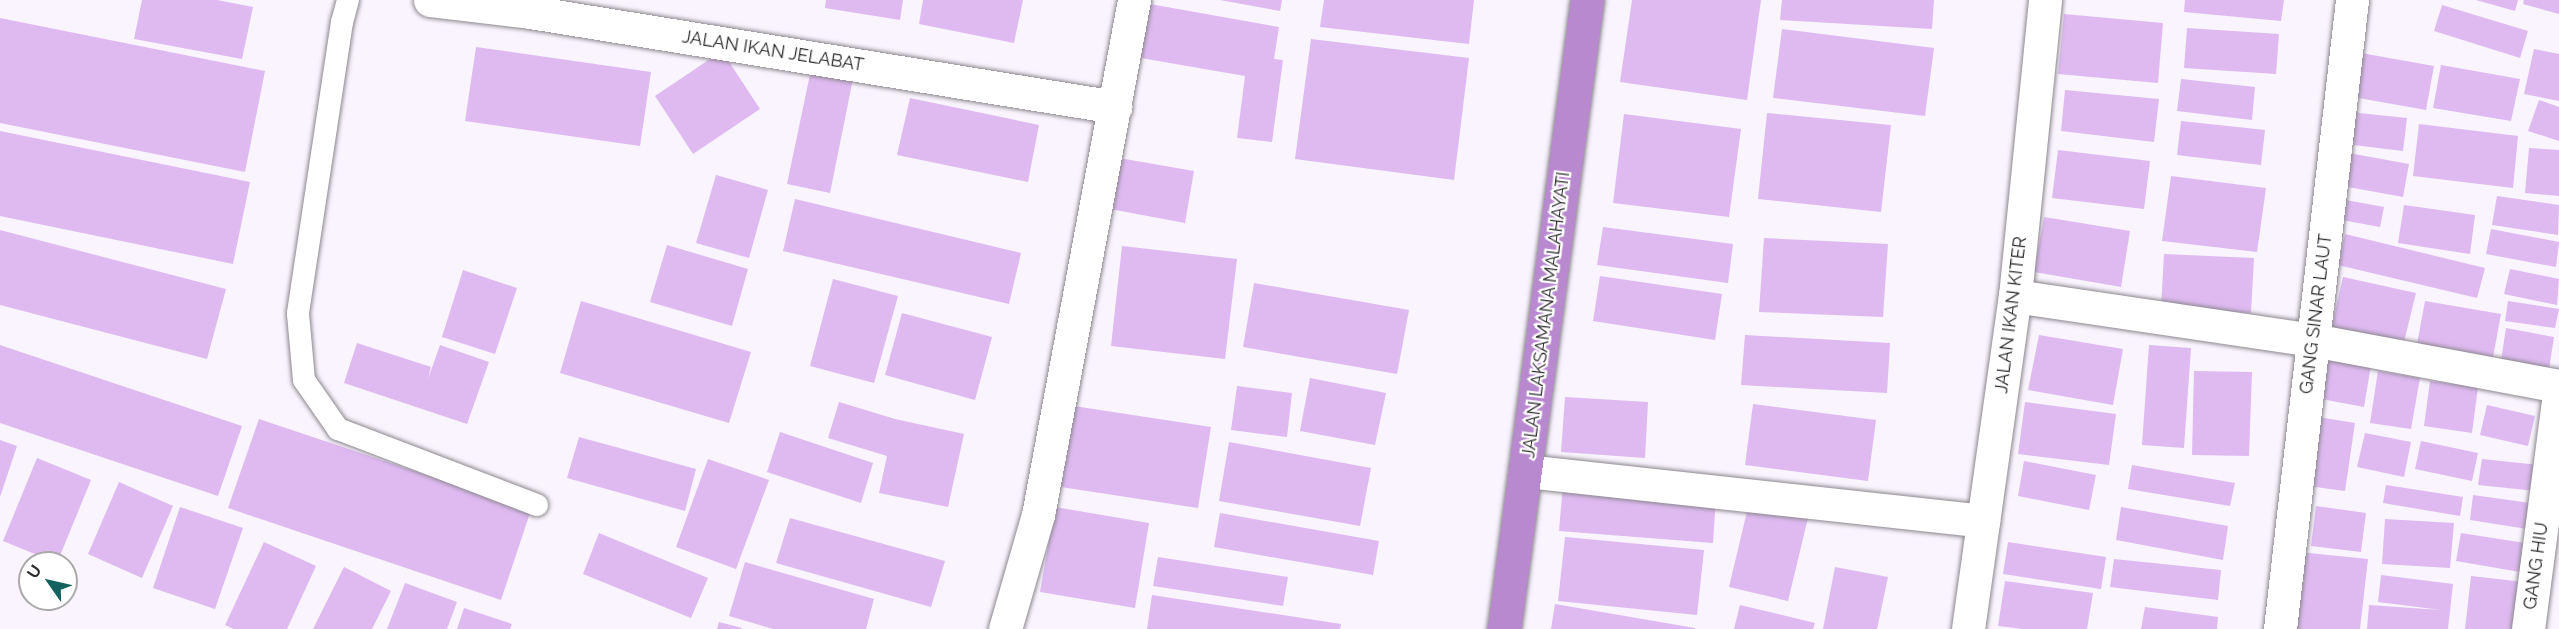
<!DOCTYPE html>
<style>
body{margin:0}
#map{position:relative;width:2559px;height:629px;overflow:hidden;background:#f9f4fd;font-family:Raleway,sans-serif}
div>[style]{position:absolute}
.building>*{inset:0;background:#debaf1}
.roads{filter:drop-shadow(0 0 2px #8c878f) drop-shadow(0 0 2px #8c878f)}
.lane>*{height:22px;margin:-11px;padding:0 11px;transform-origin:11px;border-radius:11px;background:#fff}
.street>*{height:33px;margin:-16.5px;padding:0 16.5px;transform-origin:16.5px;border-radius:16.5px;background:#fff}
.highway>*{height:33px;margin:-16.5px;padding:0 16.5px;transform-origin:16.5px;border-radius:16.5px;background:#b889cf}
span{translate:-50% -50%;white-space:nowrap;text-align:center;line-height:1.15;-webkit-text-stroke:4.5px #fff;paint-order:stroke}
.street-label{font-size:18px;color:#2b292c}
.north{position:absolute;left:18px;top:551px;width:60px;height:60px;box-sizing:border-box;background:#fff;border:2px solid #aaa9ab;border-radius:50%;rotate:304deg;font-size:16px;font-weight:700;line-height:24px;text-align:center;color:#2b292c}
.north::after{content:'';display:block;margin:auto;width:21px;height:27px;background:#14625e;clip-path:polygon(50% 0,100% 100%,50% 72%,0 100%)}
</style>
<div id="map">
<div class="building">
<div style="clip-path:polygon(142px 0,217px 0,253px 7px,242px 59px,134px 39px)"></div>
<div style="clip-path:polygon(826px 0,903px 0,900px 20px,825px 8px)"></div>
<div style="clip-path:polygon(923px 0,1023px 0,1014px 43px,919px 24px)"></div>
<div style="clip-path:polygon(1220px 0,1282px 0,1280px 11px)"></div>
<div style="clip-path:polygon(1324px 0,1474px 0,1469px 44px,1320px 27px)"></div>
<div style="clip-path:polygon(1632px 0,1761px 0,1747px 100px,1620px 82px)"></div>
<div style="clip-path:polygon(1782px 0,1934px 0,1932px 29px,1780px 20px)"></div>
<div style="clip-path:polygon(2185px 0,2284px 0,2281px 21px,2184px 12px)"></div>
<div style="clip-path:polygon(2476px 0,2518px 0,2515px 11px)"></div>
<div style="clip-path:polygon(2524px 0,2559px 0,2559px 14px,2523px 4px)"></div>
<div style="clip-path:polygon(1144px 3px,1279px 27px,1274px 59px,1283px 60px,1272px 142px,1237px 138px,1245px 76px,1135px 57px)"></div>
<div style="clip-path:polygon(2442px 5px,2528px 31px,2520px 58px,2434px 31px)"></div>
<div style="clip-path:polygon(2064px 14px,2163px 23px,2158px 83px,2058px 74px)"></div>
<div style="clip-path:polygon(0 18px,265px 71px,245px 172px,0 123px)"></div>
<div style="clip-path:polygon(2187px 28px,2279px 34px,2276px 74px,2184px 68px)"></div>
<div style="clip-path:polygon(1782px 29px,1934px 48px,1925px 116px,1773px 98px)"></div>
<div style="clip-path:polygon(1311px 39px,1469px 58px,1454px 180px,1295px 159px)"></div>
<div style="clip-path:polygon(476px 47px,651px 72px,640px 146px,465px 121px)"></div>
<div style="clip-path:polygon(2534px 49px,2559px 54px,2559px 101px,2524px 94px)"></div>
<div style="clip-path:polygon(722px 51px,760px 109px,693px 154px,655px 96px)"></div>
<div style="clip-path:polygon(2361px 53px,2434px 66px,2426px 110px,2353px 97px)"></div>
<div style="clip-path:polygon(812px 65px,854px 74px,830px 193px,787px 184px)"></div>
<div style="clip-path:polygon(2441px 65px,2520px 79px,2511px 121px,2433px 108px)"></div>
<div style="clip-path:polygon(2181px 79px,2255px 87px,2252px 120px,2177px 111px)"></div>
<div style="clip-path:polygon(2065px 90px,2159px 99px,2154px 142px,2061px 131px)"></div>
<div style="clip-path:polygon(910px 98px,1039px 125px,1028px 182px,897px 155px)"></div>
<div style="clip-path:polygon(2539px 100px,2559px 107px,2559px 141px,2528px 131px)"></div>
<div style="clip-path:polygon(2349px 112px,2407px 118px,2403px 151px,2345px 144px)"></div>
<div style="clip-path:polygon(1767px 113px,1891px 125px,1881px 212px,1758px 199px)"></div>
<div style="clip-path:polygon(1624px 114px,1741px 129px,1729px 217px,1613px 203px)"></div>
<div style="clip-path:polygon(2181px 121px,2265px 130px,2261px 165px,2177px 155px)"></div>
<div style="clip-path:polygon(2419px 124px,2518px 136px,2513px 188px,2413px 176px)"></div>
<div style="clip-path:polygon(0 131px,250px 182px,233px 264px,0 216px)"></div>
<div style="clip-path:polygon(2529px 148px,2559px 150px,2559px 196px,2525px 193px)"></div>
<div style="clip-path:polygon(2058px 150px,2150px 161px,2144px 209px,2052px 198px)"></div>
<div style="clip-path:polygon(2343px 152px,2409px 164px,2403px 197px,2337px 185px)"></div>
<div style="clip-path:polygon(1119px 158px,1194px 171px,1185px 223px,1110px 209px)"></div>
<div style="clip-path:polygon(716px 175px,768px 190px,749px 258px,696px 243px)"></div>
<div style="clip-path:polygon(2171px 176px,2266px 188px,2257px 252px,2162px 241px)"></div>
<div style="clip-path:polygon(2497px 196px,2559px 205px,2558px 235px,2492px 225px)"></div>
<div style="clip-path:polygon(795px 199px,1021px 253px,1009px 304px,783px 251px)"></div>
<div style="clip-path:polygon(2346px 200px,2384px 207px,2380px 227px,2342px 220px)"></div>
<div style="clip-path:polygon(2404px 205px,2475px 215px,2470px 254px,2398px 243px)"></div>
<div style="clip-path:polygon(2044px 217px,2130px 231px,2121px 287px,2034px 272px)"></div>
<div style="clip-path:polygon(1603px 227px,1733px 244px,1728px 283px,1597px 265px)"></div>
<div style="clip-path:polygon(2491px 229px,2559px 242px,2556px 267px,2486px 254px)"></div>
<div style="clip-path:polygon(0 230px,226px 289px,207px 359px,0 305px)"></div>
<div style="clip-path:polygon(2345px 234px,2485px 268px,2477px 298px,2338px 265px)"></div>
<div style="clip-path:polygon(1764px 238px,1888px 244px,1883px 317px,1759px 312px)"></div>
<div style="clip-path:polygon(667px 245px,748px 269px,732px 326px,650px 302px)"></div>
<div style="clip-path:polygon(1122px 246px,1237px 259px,1225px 359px,1111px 346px)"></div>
<div style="clip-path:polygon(2164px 254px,2254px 258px,2251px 313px,2161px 309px)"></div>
<div style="clip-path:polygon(2510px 269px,2559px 279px,2557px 305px,2504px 294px)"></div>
<div style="clip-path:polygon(463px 270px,517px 288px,495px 354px,442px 337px)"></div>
<div style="clip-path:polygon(1600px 276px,1722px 294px,1715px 340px,1593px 321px)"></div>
<div style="clip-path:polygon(2343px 277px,2416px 293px,2403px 346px,2331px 330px)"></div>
<div style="clip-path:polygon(833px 279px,898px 296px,874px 383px,810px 366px)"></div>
<div style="clip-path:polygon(1254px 283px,1409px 310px,1397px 374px,1243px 347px)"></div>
<div style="clip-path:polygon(581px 301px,751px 352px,729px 423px,560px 373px)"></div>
<div style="clip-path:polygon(2425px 301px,2501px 314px,2493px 357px,2417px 344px)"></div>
<div style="clip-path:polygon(2508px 301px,2559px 309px,2555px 328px,2505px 321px)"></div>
<div style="clip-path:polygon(902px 313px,992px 337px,975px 400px,885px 375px)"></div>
<div style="clip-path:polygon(2506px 328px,2554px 337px,2549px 369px,2501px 360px)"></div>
<div style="clip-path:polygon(1745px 335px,1890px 343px,1887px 393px,1741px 385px)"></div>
<div style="clip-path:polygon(2039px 335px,2123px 349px,2113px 405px,2028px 390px)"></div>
<div style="clip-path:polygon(357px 343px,431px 367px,428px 379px,440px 345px,489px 362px,467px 424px,344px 383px)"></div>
<div style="clip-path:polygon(0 345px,242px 426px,218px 496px,0 423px)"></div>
<div style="clip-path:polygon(2149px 345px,2191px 348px,2184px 448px,2142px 445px)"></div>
<div style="clip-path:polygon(2323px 358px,2371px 365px,2364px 407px,2316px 398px)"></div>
<div style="clip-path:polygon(2194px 371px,2252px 372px,2249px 456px,2192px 455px)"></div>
<div style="clip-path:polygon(2378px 371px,2420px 378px,2411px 429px,2370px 423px)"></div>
<div style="clip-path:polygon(1310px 378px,1386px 393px,1375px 445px,1300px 431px)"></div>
<div style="clip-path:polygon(2430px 381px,2478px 387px,2472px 433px,2424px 426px)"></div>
<div style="clip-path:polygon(1237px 386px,1292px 393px,1287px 437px,1231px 430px)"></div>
<div style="clip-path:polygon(1565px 397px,1648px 402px,1645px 458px,1561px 452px)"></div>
<div style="clip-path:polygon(839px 402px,895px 419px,964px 434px,948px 507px,879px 493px,887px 456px,828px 438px)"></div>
<div style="clip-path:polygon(2025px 402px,2116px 414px,2109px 465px,2018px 454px)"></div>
<div style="clip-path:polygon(1753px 404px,1876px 420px,1868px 481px,1745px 465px)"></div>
<div style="clip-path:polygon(2487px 405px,2535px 416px,2528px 446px,2480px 435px)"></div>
<div style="clip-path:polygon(1074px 406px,1211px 427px,1198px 508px,1061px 487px)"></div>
<div style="clip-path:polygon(2318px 417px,2355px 423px,2345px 491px,2308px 486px)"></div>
<div style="clip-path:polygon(259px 419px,531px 510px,501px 600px,228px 508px)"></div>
<div style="clip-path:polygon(780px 432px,873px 463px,861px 503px,767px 472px)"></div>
<div style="clip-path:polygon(2365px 433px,2411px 442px,2404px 477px,2357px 467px)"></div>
<div style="clip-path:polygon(579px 437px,696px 469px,685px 511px,567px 478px)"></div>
<div style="clip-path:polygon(0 440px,17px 446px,0 497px)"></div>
<div style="clip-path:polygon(2421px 441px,2478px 453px,2472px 481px,2415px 469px)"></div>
<div style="clip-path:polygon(1229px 442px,1371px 468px,1360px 526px,1219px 501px)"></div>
<div style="clip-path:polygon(37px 458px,91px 480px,57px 563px,3px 541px)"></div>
<div style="clip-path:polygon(708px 459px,769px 480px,736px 569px,676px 547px)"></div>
<div style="clip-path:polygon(2482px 459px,2539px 465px,2536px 491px,2478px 485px)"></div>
<div style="clip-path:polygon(2024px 461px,2096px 475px,2089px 510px,2018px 496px)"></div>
<div style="clip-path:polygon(2132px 465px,2235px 483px,2230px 506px,2128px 489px)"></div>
<div style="clip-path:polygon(119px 482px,173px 506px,142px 578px,88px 554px)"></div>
<div style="clip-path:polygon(1563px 484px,1716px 496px,1713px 543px,1559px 531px)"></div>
<div style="clip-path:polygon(2386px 485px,2463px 497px,2460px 516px,2383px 503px)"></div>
<div style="clip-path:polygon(2473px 495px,2530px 503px,2527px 529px,2470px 520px)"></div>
<div style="clip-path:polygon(1749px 503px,1808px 518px,1788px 601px,1729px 587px)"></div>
<div style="clip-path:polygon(2316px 506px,2366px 513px,2361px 552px,2311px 546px)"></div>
<div style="clip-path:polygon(180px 507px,243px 528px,215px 609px,153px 588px)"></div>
<div style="clip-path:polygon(1055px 507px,1149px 523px,1135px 608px,1040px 592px)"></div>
<div style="clip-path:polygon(2121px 507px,2228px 526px,2223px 560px,2116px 540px)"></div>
<div style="clip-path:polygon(1220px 513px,1379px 541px,1373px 575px,1214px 547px)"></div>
<div style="clip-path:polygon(790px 518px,945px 561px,931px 607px,776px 563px)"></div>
<div style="clip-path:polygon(2385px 519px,2454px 523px,2450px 568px,2382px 564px)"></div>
<div style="clip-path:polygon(599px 533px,708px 578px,691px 618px,583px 574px)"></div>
<div style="clip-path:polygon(2461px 533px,2525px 543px,2520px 572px,2456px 561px)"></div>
<div style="clip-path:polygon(1565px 537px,1704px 550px,1697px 615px,1558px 601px)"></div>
<div style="clip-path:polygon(264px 542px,316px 566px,287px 629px,234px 629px,225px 625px)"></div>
<div style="clip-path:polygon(2008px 542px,2106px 557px,2101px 589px,2003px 574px)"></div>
<div style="clip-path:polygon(2299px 552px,2368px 559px,2360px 629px,2291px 629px)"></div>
<div style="clip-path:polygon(1158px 557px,1288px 577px,1283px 606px,1153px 586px)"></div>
<div style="clip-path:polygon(2114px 559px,2221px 570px,2218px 600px,2110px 587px)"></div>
<div style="clip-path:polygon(745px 562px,874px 599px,866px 629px,773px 629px,729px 616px)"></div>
<div style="clip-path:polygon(344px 567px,391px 591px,372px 629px,313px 629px)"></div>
<div style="clip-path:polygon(1835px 567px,1888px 577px,1877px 629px,1823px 629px)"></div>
<div style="clip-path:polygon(2381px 575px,2453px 584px,2448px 629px,2367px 629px,2369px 605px,2441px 610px,2378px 602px)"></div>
<div style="clip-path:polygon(2471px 576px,2524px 582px,2519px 629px,2465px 629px)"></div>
<div style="clip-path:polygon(2005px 581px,2093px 593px,2087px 629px,2023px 629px,1998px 626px)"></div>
<div style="clip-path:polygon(405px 583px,457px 602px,447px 629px,387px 629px)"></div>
<div style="clip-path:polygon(1152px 595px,1341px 624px,1340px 629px,1147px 629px)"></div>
<div style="clip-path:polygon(1555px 604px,1695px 628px,1695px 629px,1551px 629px)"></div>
<div style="clip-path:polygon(1740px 605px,1815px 623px,1813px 629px,1734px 629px)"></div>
<div style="clip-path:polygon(2145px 607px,2218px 617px,2217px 629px,2141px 629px)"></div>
<div style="clip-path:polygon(464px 608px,512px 624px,510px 629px,457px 629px)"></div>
<div style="clip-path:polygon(719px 622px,742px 628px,741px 629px,717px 629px)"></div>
</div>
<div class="roads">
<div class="lane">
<div style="left:348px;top:0;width:23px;rotate:105deg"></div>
<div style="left:342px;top:22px;width:295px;rotate:98.6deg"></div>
<div style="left:298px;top:314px;width:66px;rotate:84.8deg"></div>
<div style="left:304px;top:380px;width:60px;rotate:55.2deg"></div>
<div style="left:338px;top:429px;width:213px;rotate:20.9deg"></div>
</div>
<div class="street">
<div style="left:430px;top:0;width:101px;rotate:6.8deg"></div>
<div style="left:530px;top:12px;width:593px;rotate:9.22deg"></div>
<div style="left:2015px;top:296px;width:301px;rotate:8.4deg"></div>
<div style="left:2313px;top:340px;width:250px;rotate:10.6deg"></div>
<div style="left:1525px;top:471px;width:461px;rotate:6.2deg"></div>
<div style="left:1005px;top:629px;width:119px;rotate:-73.9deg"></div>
<div style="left:1038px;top:515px;width:524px;rotate:-79.44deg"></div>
<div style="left:1968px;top:629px;width:336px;rotate:-82deg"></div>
<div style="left:2015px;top:296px;width:298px;rotate:-84.2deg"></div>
<div style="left:2280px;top:629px;width:633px;rotate:-83.47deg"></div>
<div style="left:2528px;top:629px;width:236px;rotate:-82.5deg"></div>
</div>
<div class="highway">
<div style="left:1504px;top:629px;width:634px;rotate:-82.48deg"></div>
</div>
</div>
<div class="street-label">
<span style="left:773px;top:51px;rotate:9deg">JALAN IKAN JELABAT</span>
<span style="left:2316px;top:314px;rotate:-83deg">GANG SINAR LAUT</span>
<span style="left:1546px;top:315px;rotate:-83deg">JALAN LAKSAMANA MALAHAYATI</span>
<span style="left:2011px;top:315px;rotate:-83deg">JALAN IKAN KITER</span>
<span style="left:2536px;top:566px;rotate:-82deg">GANG HIU</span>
</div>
<div class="north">U</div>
</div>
